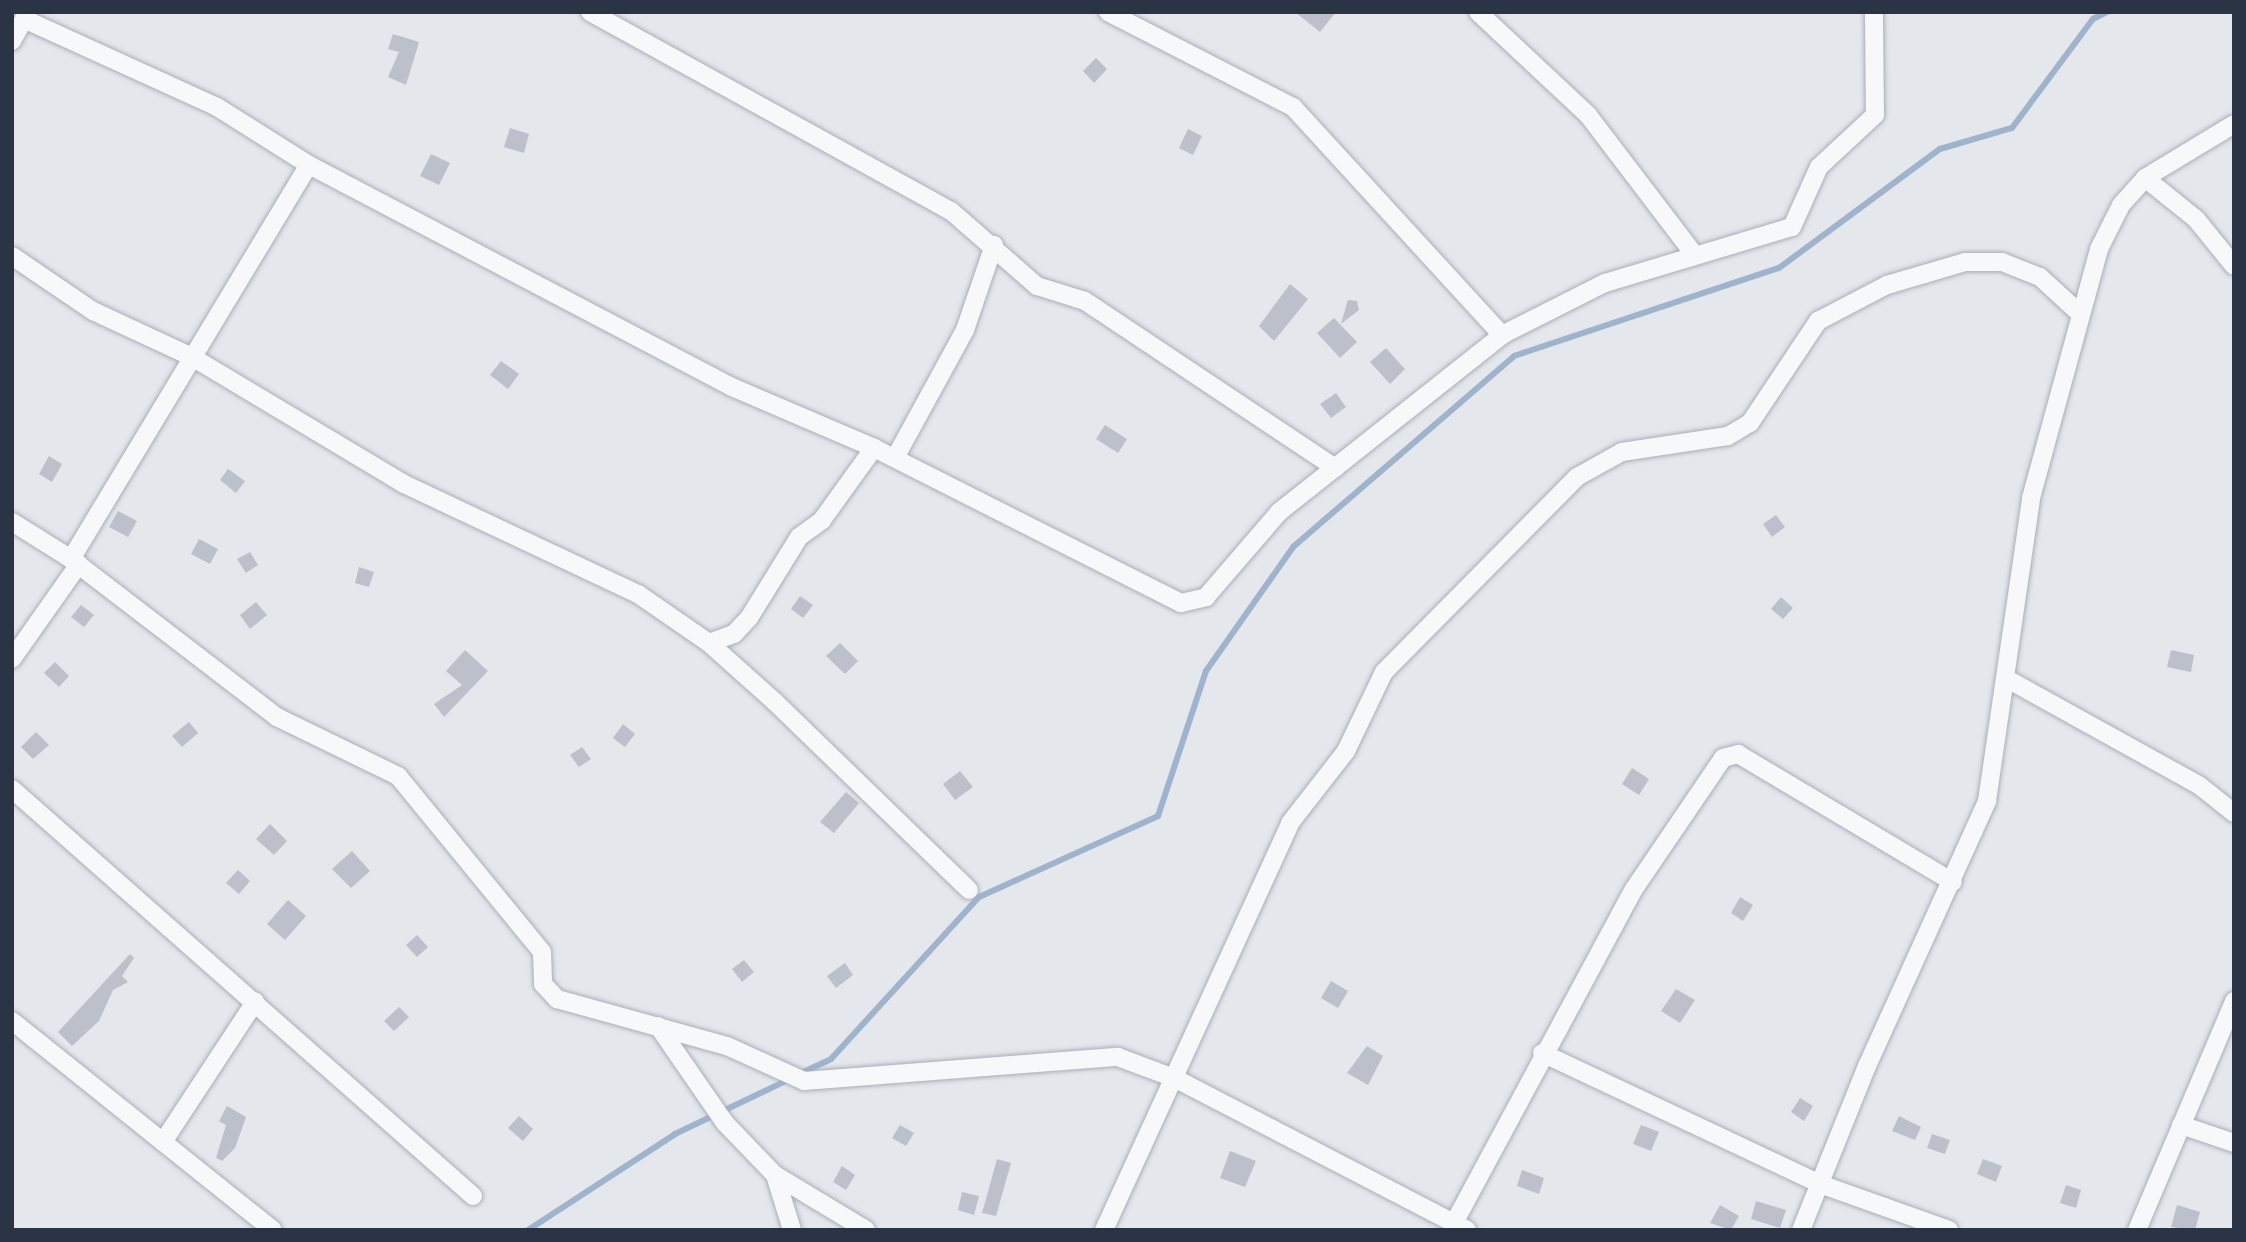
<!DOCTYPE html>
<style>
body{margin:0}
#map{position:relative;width:2246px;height:1242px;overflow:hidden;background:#e4e7ec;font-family:Figtree,sans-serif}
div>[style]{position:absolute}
.stream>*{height:6px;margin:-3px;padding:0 3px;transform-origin:3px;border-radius:3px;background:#9fb4cc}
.building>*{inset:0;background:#bbc0ca}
.roads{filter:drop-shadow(0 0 2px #a9aeb7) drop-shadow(0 0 2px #a9aeb7)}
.street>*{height:18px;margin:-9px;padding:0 9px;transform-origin:9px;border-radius:9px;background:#f7f8fa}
span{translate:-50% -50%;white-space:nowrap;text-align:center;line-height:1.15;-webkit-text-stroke:5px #f4f6f9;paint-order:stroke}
.frame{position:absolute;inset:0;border:14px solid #2b3445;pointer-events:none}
</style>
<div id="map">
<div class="stream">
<div style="left:799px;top:1074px;width:35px;rotate:-25deg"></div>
<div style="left:831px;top:1059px;width:219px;rotate:-47.6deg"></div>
<div style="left:979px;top:897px;width:196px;rotate:-24.3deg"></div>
<div style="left:1158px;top:816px;width:153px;rotate:-71.7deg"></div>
<div style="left:1206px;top:671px;width:151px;rotate:-54.9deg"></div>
<div style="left:1293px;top:547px;width:292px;rotate:-40.8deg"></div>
<div style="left:1514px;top:356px;width:279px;rotate:-18.4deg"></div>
<div style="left:1779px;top:268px;width:200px;rotate:-36.5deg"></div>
<div style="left:1940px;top:149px;width:75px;rotate:-16.3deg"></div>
<div style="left:2012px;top:128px;width:136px;rotate:-53.4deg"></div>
<div style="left:2093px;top:19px;width:16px;rotate:-27deg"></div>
<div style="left:528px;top:1230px;width:176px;rotate:-33.1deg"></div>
<div style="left:675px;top:1134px;width:127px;rotate:-25.6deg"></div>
</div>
<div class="building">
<div style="clip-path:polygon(1295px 12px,1336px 12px,1320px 32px)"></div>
<div style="clip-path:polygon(393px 34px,419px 42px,406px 85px,388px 77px,399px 52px,388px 49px)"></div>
<div style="clip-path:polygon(1096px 58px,1107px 69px,1094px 83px,1083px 71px)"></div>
<div style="clip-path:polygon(510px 128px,529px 134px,524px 153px,504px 147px)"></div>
<div style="clip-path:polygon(1188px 129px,1202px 136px,1193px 155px,1179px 148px)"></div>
<div style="clip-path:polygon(431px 154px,450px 163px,439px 185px,420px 176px)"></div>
<div style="clip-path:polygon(1290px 284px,1308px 299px,1274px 341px,1259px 326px)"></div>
<div style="clip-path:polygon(1348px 300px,1357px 301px,1359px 310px,1341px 324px)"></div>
<div style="clip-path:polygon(1334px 318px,1357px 342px,1340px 358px,1317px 333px)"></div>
<div style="clip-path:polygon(1386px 348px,1405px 369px,1390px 384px,1370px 362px)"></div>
<div style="clip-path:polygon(501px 361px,519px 374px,508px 389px,490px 375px)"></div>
<div style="clip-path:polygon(1336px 393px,1346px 407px,1331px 418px,1320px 404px)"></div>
<div style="clip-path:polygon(1105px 425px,1127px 439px,1118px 453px,1096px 439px)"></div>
<div style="clip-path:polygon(49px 456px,62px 464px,52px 482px,39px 474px)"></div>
<div style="clip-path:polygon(228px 469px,245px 481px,236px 493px,220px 480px)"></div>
<div style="clip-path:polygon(118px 511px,137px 521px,128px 537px,109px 527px)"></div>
<div style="clip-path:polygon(1776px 515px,1785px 527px,1772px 537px,1763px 524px)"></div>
<div style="clip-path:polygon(199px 539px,218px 549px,210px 564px,191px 554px)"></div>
<div style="clip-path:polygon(250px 552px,258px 565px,246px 573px,237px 559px)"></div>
<div style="clip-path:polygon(359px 567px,374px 572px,369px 587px,355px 583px)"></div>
<div style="clip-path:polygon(800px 596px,813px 605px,803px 618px,791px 609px)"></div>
<div style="clip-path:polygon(1781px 597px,1793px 608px,1783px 619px,1771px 609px)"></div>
<div style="clip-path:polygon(256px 602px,267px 615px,250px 629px,240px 615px)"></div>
<div style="clip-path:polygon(81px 605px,94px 615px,84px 627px,71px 617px)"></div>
<div style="clip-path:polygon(840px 643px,858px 661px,845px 674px,826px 656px)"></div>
<div style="clip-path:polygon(465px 650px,488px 671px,444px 717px,434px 704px,462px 685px,446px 671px)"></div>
<div style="clip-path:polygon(2171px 650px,2194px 655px,2191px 672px,2167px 667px)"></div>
<div style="clip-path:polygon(55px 662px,69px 676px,59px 687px,44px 673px)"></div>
<div style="clip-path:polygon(189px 722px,198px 733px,182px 747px,172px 736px)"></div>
<div style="clip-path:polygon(623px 724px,635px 734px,625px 747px,613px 738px)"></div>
<div style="clip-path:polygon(36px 732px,49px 745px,33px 759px,21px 747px)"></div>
<div style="clip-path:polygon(582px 747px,591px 759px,579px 767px,570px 755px)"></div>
<div style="clip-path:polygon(1632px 768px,1649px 779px,1639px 795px,1622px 784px)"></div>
<div style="clip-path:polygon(960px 771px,973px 787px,955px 800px,943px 784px)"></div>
<div style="clip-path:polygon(846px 792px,859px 803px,834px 833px,820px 822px)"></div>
<div style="clip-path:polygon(270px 824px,287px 841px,274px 855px,256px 839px)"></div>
<div style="clip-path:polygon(352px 851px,370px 871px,351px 888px,332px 869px)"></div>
<div style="clip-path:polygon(238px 870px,250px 881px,239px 894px,226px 883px)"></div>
<div style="clip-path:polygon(1740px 897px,1753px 905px,1743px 921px,1731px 913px)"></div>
<div style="clip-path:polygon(288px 900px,306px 916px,285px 940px,267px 924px)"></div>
<div style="clip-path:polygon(417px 935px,428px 947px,417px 957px,406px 945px)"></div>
<div style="clip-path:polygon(130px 954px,134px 958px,122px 976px,128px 982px,113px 990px,99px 1021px,72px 1046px,58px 1032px)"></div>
<div style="clip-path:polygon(744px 960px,754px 972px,742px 982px,732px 969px)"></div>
<div style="clip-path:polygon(845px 963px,853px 975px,836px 988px,827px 976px)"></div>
<div style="clip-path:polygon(1331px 981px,1348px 991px,1338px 1008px,1321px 998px)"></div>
<div style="clip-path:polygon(1676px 989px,1695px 1000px,1680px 1023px,1661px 1011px)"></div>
<div style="clip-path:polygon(399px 1007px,409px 1017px,394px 1031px,384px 1021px)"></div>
<div style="clip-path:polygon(1367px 1046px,1383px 1056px,1368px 1085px,1347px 1073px)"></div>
<div style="clip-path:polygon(1800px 1098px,1813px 1106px,1804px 1121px,1791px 1112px)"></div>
<div style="clip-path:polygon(227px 1106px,246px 1117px,235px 1148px,222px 1161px,216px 1158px,226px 1125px,219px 1121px)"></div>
<div style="clip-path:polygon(519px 1116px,533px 1129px,523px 1141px,508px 1128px)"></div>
<div style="clip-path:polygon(1899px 1116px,1921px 1127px,1915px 1140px,1892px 1131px)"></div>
<div style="clip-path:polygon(900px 1125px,914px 1133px,906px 1146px,892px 1138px)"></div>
<div style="clip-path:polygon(1641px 1125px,1659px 1132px,1651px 1151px,1633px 1144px)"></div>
<div style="clip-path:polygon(1932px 1134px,1950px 1140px,1945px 1154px,1927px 1148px)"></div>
<div style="clip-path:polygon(1230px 1151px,1256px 1161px,1245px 1187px,1220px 1178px)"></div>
<div style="clip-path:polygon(997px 1159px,1011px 1163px,996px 1216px,982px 1213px)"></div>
<div style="clip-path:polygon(1983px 1159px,2002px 1166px,1996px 1182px,1977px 1174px)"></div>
<div style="clip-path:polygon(842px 1166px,855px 1175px,846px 1190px,833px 1182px)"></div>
<div style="clip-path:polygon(1522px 1170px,1544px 1178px,1539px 1194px,1517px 1186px)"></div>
<div style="clip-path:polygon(2066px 1185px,2081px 1190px,2076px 1208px,2060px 1203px)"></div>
<div style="clip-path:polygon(962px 1192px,979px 1196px,974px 1215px,958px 1210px)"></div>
<div style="clip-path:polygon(1756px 1201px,1786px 1210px,1780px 1228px,1751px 1219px)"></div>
<div style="clip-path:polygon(1720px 1205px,1739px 1216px,1731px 1230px,1710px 1223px)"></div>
<div style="clip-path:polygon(2177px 1205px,2200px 1212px,2195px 1230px,2171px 1227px)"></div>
</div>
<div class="roads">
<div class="street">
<div style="left:590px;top:12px;width:412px;rotate:28.9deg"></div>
<div style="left:951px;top:211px;width:114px;rotate:41.1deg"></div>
<div style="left:1037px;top:286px;width:50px;rotate:17.4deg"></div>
<div style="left:1085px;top:301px;width:301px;rotate:33.7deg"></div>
<div style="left:1108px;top:12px;width:208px;rotate:27.2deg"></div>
<div style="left:1293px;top:107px;width:309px;rotate:47.5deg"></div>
<div style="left:1478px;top:12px;width:151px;rotate:43.1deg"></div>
<div style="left:1588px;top:115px;width:173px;rotate:52.7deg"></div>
<div style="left:24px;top:19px;width:212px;rotate:24.5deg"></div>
<div style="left:217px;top:107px;width:109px;rotate:32.2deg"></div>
<div style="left:309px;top:165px;width:478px;rotate:27.7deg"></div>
<div style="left:732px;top:387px;width:155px;rotate:23.2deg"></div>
<div style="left:874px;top:448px;width:344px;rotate:26.8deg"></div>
<div style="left:1181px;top:603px;width:26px;rotate:-13deg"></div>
<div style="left:1206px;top:597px;width:112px;rotate:-49.3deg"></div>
<div style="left:1279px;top:512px;width:285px;rotate:-38.4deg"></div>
<div style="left:1502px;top:335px;width:115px;rotate:-26.8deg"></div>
<div style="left:1605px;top:283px;width:195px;rotate:-16.7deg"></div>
<div style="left:1792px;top:227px;width:66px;rotate:-65.8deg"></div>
<div style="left:1819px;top:167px;width:76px;rotate:-42.9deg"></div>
<div style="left:1875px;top:115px;width:103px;rotate:-90.6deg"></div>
<div style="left:12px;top:41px;width:33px;rotate:-61deg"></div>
<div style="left:2145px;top:178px;width:65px;rotate:38.8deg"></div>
<div style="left:2196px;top:219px;width:60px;rotate:51deg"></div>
<div style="left:12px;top:256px;width:98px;rotate:34.2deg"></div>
<div style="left:93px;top:311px;width:109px;rotate:24.9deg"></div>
<div style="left:192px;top:357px;width:247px;rotate:30.9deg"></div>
<div style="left:404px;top:484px;width:259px;rotate:25.2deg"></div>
<div style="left:638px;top:594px;width:86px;rotate:34.6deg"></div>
<div style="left:709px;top:643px;width:89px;rotate:41.8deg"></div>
<div style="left:775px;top:702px;width:270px;rotate:44.1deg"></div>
<div style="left:895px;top:458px;width:146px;rotate:-61.3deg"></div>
<div style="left:965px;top:330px;width:90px;rotate:-71.2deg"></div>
<div style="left:12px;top:522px;width:70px;rotate:32.1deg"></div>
<div style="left:71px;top:559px;width:260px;rotate:37.5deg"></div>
<div style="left:277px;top:717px;width:135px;rotate:26deg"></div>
<div style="left:398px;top:776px;width:227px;rotate:50.7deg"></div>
<div style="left:542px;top:952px;width:32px;rotate:88deg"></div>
<div style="left:543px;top:984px;width:21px;rotate:47deg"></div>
<div style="left:557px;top:999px;width:176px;rotate:15.5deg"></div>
<div style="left:727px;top:1046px;width:85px;rotate:24.4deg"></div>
<div style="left:804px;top:1081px;width:315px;rotate:-4.4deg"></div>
<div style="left:1118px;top:1057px;width:60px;rotate:20.6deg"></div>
<div style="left:1174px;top:1078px;width:330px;rotate:27.4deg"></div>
<div style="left:71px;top:559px;width:460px;rotate:-58.9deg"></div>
<div style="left:709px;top:643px;width:27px;rotate:-20deg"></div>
<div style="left:734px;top:634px;width:22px;rotate:-47deg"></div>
<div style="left:749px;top:618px;width:95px;rotate:-58.3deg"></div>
<div style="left:799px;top:537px;width:29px;rotate:-36deg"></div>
<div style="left:822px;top:520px;width:89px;rotate:-54.2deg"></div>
<div style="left:12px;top:659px;width:116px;rotate:-54.8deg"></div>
<div style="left:2009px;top:680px;width:218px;rotate:29deg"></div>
<div style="left:2200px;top:786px;width:43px;rotate:38.5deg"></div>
<div style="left:12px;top:789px;width:615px;rotate:41.44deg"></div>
<div style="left:12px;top:1021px;width:334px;rotate:38.7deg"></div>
<div style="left:658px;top:1026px;width:118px;rotate:55.4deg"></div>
<div style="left:725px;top:1123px;width:72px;rotate:46.1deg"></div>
<div style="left:775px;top:1175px;width:106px;rotate:31.1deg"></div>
<div style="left:1542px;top:1053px;width:307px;rotate:25.2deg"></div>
<div style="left:1820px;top:1184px;width:137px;rotate:19.6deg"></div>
<div style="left:2181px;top:1125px;width:56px;rotate:18.8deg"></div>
<div style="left:163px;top:1142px;width:168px;rotate:-56.7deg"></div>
<div style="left:775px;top:1175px;width:58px;rotate:72.8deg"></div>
<div style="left:1454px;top:1223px;width:379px;rotate:-61.7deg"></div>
<div style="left:1634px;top:889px;width:158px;rotate:-55.8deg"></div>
<div style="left:1723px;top:758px;width:16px;rotate:-15deg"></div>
<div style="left:1738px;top:754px;width:250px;rotate:30.8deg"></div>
<div style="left:1104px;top:1230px;width:447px;rotate:-65.4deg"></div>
<div style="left:1290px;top:823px;width:91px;rotate:-52.1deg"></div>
<div style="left:1346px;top:751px;width:88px;rotate:-64.3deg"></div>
<div style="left:1384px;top:672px;width:274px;rotate:-45.3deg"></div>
<div style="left:1577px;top:477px;width:51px;rotate:-29.1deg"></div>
<div style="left:1622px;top:452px;width:107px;rotate:-8.6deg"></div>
<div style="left:1728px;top:436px;width:26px;rotate:-31deg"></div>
<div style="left:1750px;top:423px;width:123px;rotate:-56.3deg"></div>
<div style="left:1818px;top:321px;width:78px;rotate:-27.6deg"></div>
<div style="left:1887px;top:285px;width:81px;rotate:-16.4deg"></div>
<div style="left:1965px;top:262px;width:37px"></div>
<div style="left:2002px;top:262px;width:41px;rotate:21.5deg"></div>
<div style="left:2040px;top:277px;width:52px;rotate:42.6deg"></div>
<div style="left:1801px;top:1230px;width:177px;rotate:-68.1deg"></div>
<div style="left:1867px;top:1066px;width:291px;rotate:-65.6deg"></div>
<div style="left:1987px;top:801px;width:306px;rotate:-81.7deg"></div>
<div style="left:2031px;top:498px;width:258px;rotate:-74.7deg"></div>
<div style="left:2099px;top:249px;width:49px;rotate:-63.4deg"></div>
<div style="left:2121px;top:205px;width:36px;rotate:-48deg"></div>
<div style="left:2145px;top:178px;width:104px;rotate:-31.2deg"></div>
<div style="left:2137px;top:1230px;width:249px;rotate:-67deg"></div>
</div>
</div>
<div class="frame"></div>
</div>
